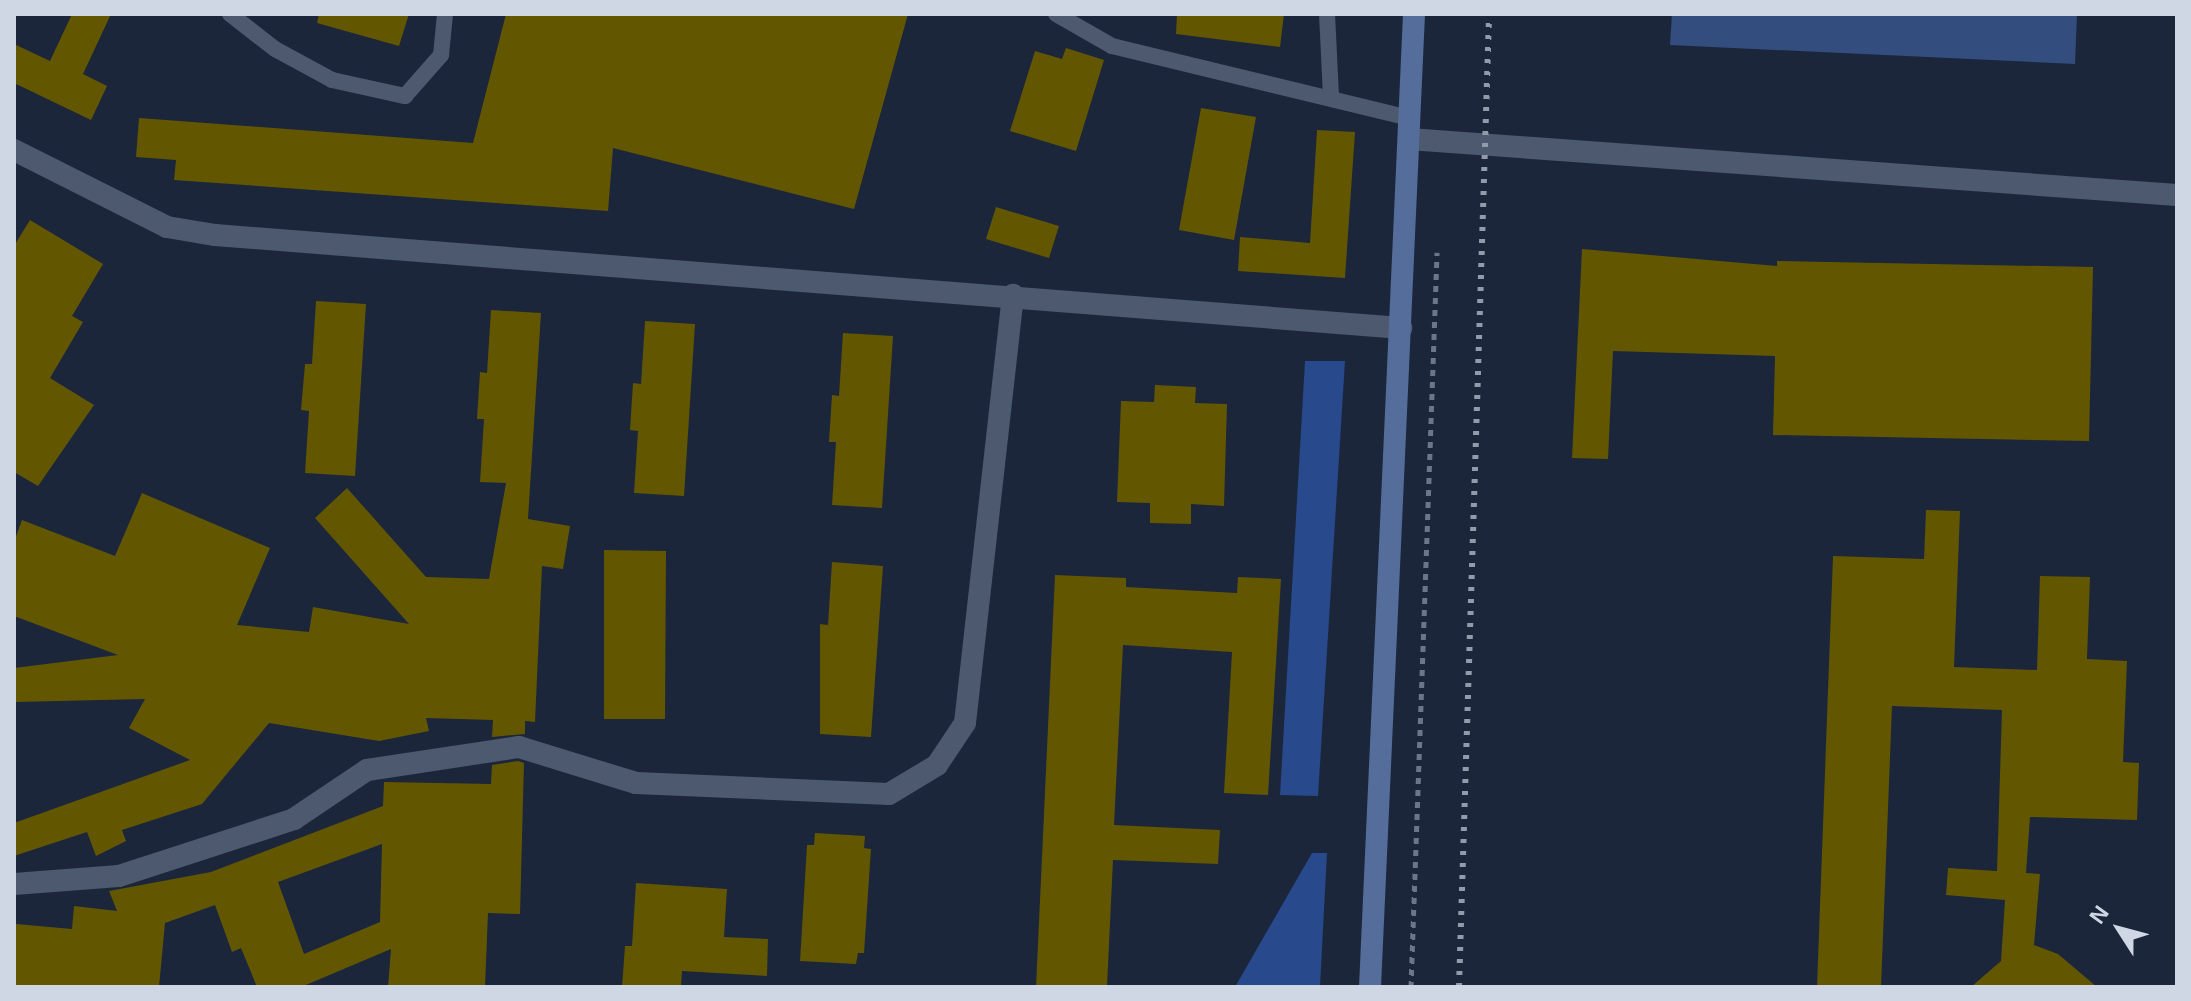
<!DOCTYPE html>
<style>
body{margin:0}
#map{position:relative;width:2191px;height:1001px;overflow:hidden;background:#1b263a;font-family:Arial,sans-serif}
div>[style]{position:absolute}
.green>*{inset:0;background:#334d7f}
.forest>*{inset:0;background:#28498b}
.building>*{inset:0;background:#635600}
.path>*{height:5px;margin-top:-2.5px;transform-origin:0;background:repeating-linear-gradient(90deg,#6d7688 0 6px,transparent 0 12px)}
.service>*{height:16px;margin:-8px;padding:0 8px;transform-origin:8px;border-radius:8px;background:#4c596f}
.minor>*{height:22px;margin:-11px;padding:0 11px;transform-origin:11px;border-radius:11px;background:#4c596f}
.secondary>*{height:22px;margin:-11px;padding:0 11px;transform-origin:11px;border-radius:11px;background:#556d9a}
.rail>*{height:6px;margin-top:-3px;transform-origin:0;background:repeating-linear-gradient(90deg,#929bab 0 4px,transparent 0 12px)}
span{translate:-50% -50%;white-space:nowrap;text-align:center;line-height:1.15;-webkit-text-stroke:6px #1b263a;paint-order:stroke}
.frame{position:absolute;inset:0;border:16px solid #cfd6e4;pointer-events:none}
.north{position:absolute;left:2079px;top:889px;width:80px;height:80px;-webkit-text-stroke:6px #1b263a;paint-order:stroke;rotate:306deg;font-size:22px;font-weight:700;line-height:32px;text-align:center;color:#cfd6e4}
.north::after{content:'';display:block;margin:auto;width:28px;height:36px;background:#cfd6e4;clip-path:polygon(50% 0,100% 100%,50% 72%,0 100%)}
</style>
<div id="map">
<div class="green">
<div style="clip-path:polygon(1672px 14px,2077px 14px,2075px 64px,1670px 45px)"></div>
</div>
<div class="forest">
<div style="clip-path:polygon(1305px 361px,1345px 361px,1318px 796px,1280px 795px)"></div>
<div style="clip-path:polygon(1312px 853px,1327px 853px,1320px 987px,1235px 987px)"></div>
</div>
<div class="building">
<div style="clip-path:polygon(72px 14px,111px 14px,83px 74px,107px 86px,91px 120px,14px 83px,14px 44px,50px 61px)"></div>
<div style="clip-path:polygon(319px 14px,409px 14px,399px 46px,317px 23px)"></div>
<div style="clip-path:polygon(506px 14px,908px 14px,854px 209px,613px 148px,608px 211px,174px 180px,176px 160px,136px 157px,139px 118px,473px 143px)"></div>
<div style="clip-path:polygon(1177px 14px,1284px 14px,1280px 47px,1176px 34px)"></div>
<div style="clip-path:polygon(1066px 48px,1104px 60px,1076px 151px,1010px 131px,1035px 51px,1062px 59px)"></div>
<div style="clip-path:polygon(1201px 108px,1256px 117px,1234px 240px,1179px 230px)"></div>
<div style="clip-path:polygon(1317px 130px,1355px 132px,1345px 278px,1238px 271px,1240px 237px,1310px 243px)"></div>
<div style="clip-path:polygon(996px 207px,1059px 226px,1049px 258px,986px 239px)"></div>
<div style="clip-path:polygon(30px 220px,103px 264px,72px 316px,83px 322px,50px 378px,94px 405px,38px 486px,14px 472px,14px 246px)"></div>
<div style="clip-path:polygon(1582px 249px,1777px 266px,1777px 261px,2093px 267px,2089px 441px,1773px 435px,1775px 356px,1613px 351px,1608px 459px,1572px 458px)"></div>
<div style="clip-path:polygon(316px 301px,366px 304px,355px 476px,305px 473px,309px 411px,301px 410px,305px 364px,312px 364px)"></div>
<div style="clip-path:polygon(491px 310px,541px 313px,528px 519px,570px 526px,563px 569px,542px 566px,535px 722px,525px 721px,525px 734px,492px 737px,493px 720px,426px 718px,429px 731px,379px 741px,269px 723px,202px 804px,122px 830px,126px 841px,96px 856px,87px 832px,14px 856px,14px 823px,190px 760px,129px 728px,145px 699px,14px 702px,14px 668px,118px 655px,14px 616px,14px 542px,22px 520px,115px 556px,142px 493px,270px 548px,237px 625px,309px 632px,313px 607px,409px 624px,315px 518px,347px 488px,426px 577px,489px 579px,506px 483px,480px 482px,484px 419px,477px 419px,480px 372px,487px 373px)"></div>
<div style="clip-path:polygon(645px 321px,695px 324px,684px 496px,634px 493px,638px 431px,630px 430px,633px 383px,641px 384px)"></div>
<div style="clip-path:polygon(843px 333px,893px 336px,882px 508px,832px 505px,836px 442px,829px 442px,832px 395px,839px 396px)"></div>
<div style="clip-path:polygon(1155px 385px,1196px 387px,1195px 403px,1227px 404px,1224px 506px,1191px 504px,1191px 524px,1150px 523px,1150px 503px,1117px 502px,1121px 401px,1154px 402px)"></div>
<div style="clip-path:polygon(1926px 510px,1960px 511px,1954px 667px,2037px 670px,2040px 576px,2090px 577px,2087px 659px,2127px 661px,2123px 762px,2139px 763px,2137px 820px,2030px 817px,2026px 873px,2040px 874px,2034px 945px,2058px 954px,2097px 987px,1971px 987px,2001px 961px,2005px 900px,1946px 895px,1948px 868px,1997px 871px,2002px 710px,1892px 706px,1881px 987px,1817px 987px,1833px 556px,1924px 559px)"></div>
<div style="clip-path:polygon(604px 550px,666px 551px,665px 719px,604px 719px)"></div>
<div style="clip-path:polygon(832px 562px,883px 566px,871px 737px,820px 734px,820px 624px,828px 625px)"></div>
<div style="clip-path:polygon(1055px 575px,1126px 578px,1126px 587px,1237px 593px,1238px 577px,1281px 579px,1268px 795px,1224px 793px,1232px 652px,1123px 645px,1114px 825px,1220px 830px,1218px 864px,1113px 860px,1107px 987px,1036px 987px)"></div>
<div style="clip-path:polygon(evenodd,518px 761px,524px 763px,520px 914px,488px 913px,485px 987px,388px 987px,391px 949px,301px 987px,257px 987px,241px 948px,232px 952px,215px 905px,165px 923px,159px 987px,14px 987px,16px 924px,72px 929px,74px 906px,117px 911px,109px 891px,211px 872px,383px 806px,384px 782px,491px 784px,492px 765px,518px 761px,382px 844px,380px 922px,304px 954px,278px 882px,382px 844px)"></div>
<div style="clip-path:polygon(815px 833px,865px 836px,864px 848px,871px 849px,864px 953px,858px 953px,856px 964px,800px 961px,807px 845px,814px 845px)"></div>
<div style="clip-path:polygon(636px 883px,727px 889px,724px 937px,768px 939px,767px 976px,682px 971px,681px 987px,622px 987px,625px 946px,632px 946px)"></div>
</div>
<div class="path">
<div style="left:1411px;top:987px;width:735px;rotate:-87.97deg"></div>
</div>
<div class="service">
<div style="left:230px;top:14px;width:57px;rotate:37.9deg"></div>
<div style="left:275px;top:49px;width:65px;rotate:28.5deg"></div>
<div style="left:332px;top:80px;width:75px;rotate:12.4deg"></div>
<div style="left:405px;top:96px;width:55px;rotate:-48.7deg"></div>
<div style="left:441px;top:55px;width:41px;rotate:-84.4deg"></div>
<div style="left:1056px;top:14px;width:64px;rotate:29.7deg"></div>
<div style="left:1112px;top:46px;width:307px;rotate:13.6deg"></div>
<div style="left:1327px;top:14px;width:82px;rotate:87.2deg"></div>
</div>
<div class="minor">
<div style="left:1409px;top:139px;width:770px;rotate:4.17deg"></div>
<div style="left:14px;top:150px;width:171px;rotate:26.7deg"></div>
<div style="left:167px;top:227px;width:49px;rotate:9.5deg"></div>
<div style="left:215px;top:235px;width:1190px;rotate:4.48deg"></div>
<div style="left:14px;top:884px;width:105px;rotate:-4.4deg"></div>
<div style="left:119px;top:876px;width:184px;rotate:-18deg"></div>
<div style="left:294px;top:819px;width:88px;rotate:-33.9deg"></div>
<div style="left:367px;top:770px;width:154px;rotate:-8.6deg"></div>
<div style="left:519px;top:747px;width:122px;rotate:17.1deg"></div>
<div style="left:636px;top:783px;width:253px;rotate:2.5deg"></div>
<div style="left:889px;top:794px;width:56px;rotate:-31.1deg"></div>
<div style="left:937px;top:765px;width:50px;rotate:-56.3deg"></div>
<div style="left:965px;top:723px;width:431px;rotate:-83.6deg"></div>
</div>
<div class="secondary">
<div style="left:1370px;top:987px;width:974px;rotate:-87.41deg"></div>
</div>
<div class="rail">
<div style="left:1459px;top:987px;width:973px;rotate:-88.23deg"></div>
</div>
<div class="frame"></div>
<div class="north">N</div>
</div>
